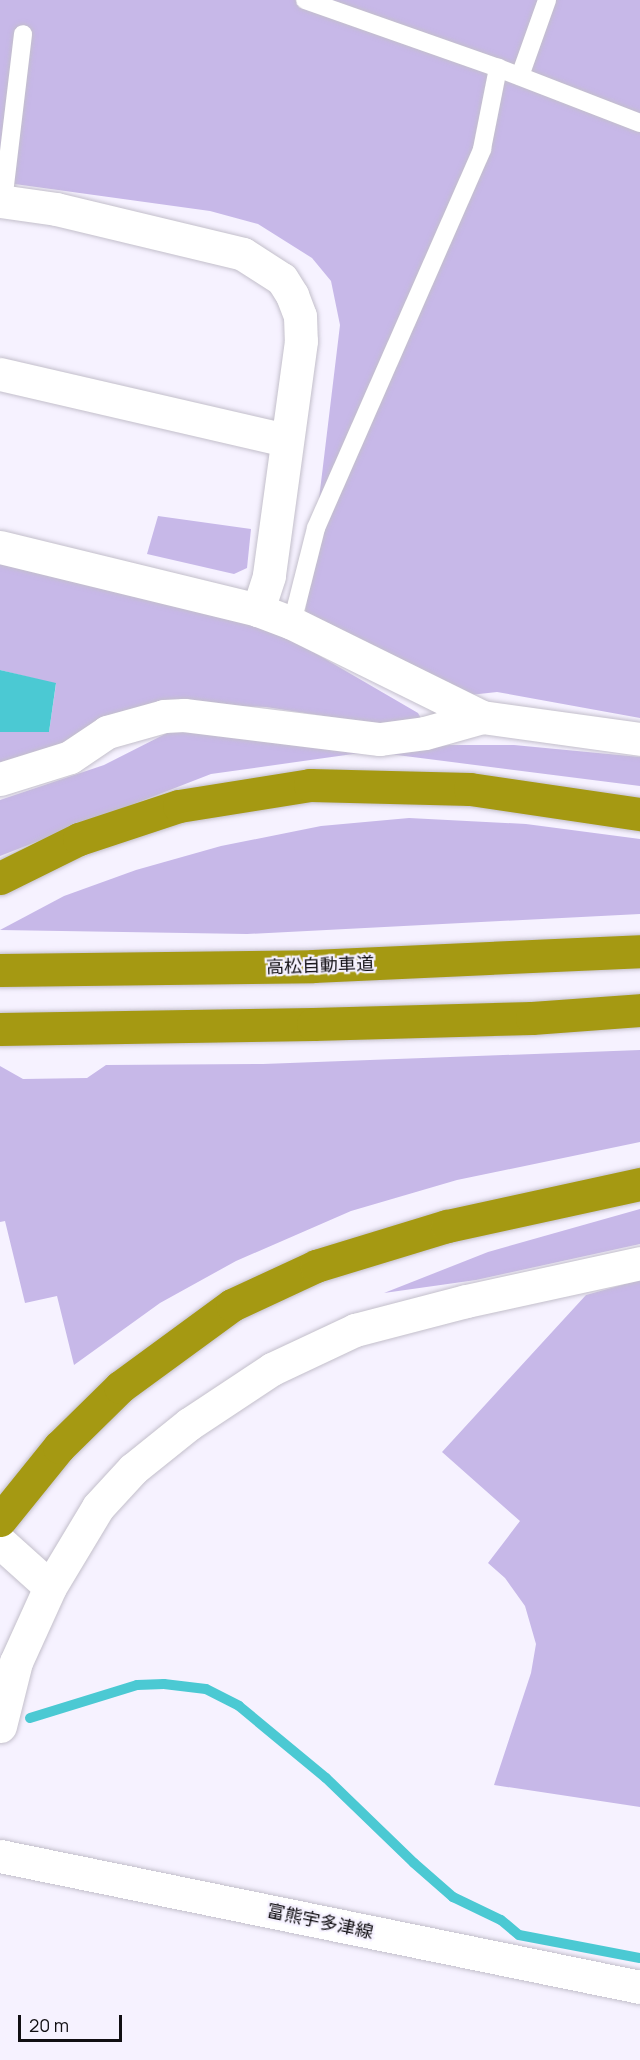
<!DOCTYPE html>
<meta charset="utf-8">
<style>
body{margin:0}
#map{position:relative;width:640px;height:2060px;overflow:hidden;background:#f6f2ff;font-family:Manrope,"Noto Sans JP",sans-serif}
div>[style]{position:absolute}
.green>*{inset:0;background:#c7b8e8}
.water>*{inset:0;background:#4bc9d3}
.stream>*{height:10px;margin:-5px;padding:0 5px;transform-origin:5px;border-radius:5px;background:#4bc9d3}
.roads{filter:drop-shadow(0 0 2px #c3bfcb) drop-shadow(0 0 2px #c3bfcb)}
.lane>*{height:18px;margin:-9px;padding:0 9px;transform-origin:9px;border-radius:9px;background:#fff}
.street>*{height:33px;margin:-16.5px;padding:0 16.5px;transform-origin:16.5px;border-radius:16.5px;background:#fff}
.secondary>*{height:33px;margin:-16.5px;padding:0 16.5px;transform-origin:16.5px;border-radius:16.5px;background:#fff}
.highway>*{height:33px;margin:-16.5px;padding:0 16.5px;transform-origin:16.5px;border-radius:16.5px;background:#a59912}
span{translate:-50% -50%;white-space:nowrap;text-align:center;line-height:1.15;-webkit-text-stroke:4.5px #f6f2ff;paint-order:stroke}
.street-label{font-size:18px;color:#110f13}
.scale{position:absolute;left:18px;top:2015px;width:104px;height:27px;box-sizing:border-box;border:3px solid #110f13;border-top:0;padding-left:8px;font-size:18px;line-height:21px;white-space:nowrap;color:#110f13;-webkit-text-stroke:4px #f6f2ff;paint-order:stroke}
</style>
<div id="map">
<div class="green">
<div style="clip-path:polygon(0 0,640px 0,640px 718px,497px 692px,470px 695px,305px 615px,340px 325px,331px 281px,312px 258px,258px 224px,210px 211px,0 182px)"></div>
<div style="clip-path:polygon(158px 516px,251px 529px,247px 568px,234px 574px,147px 554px)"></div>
<div style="clip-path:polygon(0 562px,265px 624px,418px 713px,423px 722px,383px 725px,266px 707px,157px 703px,71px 745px,0 768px,0 732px,49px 732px,56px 684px,0 670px)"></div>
<div style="clip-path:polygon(177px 728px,389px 754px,449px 745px,514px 745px,640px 757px,640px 786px,389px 754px,353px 754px,211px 774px,0 856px,0 800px,104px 765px)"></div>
<div style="clip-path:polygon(409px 818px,526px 824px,640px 839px,640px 914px,247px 934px,0 930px,64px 896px,136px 870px,221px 846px,321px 826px)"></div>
<div style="clip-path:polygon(640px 1050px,640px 1142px,457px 1180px,351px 1211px,236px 1261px,160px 1303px,74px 1365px,57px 1296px,25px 1303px,5px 1221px,0 1222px,0 1066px,23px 1079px,87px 1078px,106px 1065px,263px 1064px)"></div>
<div style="clip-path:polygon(640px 1209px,640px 1244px,476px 1280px,384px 1293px,488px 1252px)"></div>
<div style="clip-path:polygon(640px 1280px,640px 1807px,494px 1785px,531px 1673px,536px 1644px,525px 1606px,505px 1578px,488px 1563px,520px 1521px,442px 1452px,586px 1295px)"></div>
</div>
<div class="water">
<div style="clip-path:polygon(0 670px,56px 683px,49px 732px,0 732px)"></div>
</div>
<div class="stream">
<div style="left:30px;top:1718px;width:112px;rotate:-17.1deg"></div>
<div style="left:137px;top:1685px;width:27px;rotate:-2deg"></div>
<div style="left:164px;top:1684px;width:42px;rotate:6.8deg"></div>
<div style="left:206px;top:1689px;width:37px;rotate:27deg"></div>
<div style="left:239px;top:1706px;width:113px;rotate:39.6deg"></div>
<div style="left:326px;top:1778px;width:122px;rotate:44deg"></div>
<div style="left:414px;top:1863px;width:52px;rotate:41.1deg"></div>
<div style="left:453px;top:1897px;width:53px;rotate:25.6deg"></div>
<div style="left:501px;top:1920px;width:23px;rotate:40deg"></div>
<div style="left:519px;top:1935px;width:123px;rotate:10.8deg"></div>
</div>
<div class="roads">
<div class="lane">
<div style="left:305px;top:0;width:205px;rotate:19.4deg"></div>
<div style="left:498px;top:68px;width:152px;rotate:21.2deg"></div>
<div style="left:520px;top:76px;width:81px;rotate:-70.4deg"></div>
<div style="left:3px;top:202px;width:169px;rotate:-83.2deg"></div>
<div style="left:292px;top:623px;width:98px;rotate:-75.8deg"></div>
<div style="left:316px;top:528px;width:414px;rotate:-66.3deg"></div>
<div style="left:482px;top:149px;width:83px;rotate:-78.8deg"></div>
</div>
<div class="street">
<div style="left:0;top:201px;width:57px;rotate:8.1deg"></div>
<div style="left:56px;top:209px;width:192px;rotate:13.5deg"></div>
<div style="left:243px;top:254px;width:46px;rotate:32.7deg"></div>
<div style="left:282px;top:279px;width:19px;rotate:58deg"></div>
<div style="left:292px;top:295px;width:22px;rotate:69deg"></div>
<div style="left:300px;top:316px;width:25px;rotate:88deg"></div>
<div style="left:301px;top:341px;width:237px;rotate:97.8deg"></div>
<div style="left:269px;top:576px;width:36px;rotate:108deg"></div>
<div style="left:0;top:374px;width:294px;rotate:13deg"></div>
<div style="left:0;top:547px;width:266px;rotate:13.7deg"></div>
<div style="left:258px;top:610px;width:36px;rotate:21deg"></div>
<div style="left:292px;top:623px;width:212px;rotate:26.3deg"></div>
<div style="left:482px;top:717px;width:160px;rotate:7.9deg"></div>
<div style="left:0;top:779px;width:73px;rotate:-17.4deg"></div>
<div style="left:70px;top:757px;width:45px;rotate:-34deg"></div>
<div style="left:107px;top:732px;width:59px;rotate:-15.7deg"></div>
<div style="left:164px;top:716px;width:20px;rotate:-3deg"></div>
<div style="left:184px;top:715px;width:197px;rotate:7deg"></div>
<div style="left:380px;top:739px;width:45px;rotate:-7.6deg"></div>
<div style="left:425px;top:733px;width:59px;rotate:-15.7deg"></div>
<div style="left:0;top:1542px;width:67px;rotate:42deg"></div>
<div style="left:0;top:1726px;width:66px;rotate:-76deg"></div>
<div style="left:16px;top:1662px;width:82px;rotate:-65.6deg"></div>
<div style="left:50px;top:1587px;width:93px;rotate:-59deg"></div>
<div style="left:98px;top:1507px;width:52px;rotate:-47.4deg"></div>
<div style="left:133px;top:1469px;width:72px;rotate:-38.8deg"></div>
<div style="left:189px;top:1424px;width:100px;rotate:-33.5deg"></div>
<div style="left:272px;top:1369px;width:92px;rotate:-25.2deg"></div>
<div style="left:355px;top:1330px;width:115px;rotate:-14.6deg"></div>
<div style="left:466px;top:1301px;width:178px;rotate:-12.3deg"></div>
</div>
<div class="secondary">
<div style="left:0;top:1856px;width:653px;rotate:11.57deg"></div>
</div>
<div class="highway">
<div style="left:0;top:878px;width:88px;rotate:-26.3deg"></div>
<div style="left:79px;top:839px;width:105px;rotate:-18.3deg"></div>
<div style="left:179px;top:806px;width:133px;rotate:-9.1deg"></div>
<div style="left:310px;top:785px;width:160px;rotate:1.4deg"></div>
<div style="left:470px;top:789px;width:172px;rotate:8.4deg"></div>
<div style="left:0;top:970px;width:313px;rotate:-0.7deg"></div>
<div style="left:313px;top:966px;width:327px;rotate:-2.6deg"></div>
<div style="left:0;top:1029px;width:313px;rotate:-0.9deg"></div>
<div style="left:313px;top:1024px;width:219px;rotate:-1.6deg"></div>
<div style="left:532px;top:1018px;width:108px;rotate:-4.2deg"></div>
<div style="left:0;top:1520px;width:94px;rotate:-51.1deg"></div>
<div style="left:59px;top:1447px;width:86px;rotate:-44.5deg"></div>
<div style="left:120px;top:1387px;width:139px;rotate:-36.2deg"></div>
<div style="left:232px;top:1305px;width:93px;rotate:-24.9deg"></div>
<div style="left:316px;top:1266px;width:137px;rotate:-17deg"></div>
<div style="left:447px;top:1226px;width:198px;rotate:-12.3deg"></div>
</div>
</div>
<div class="street-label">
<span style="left:320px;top:965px;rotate:-2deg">高松自動車道</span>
<span style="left:320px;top:1921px;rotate:12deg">富熊宇多津線</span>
</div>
<div class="scale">20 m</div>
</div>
